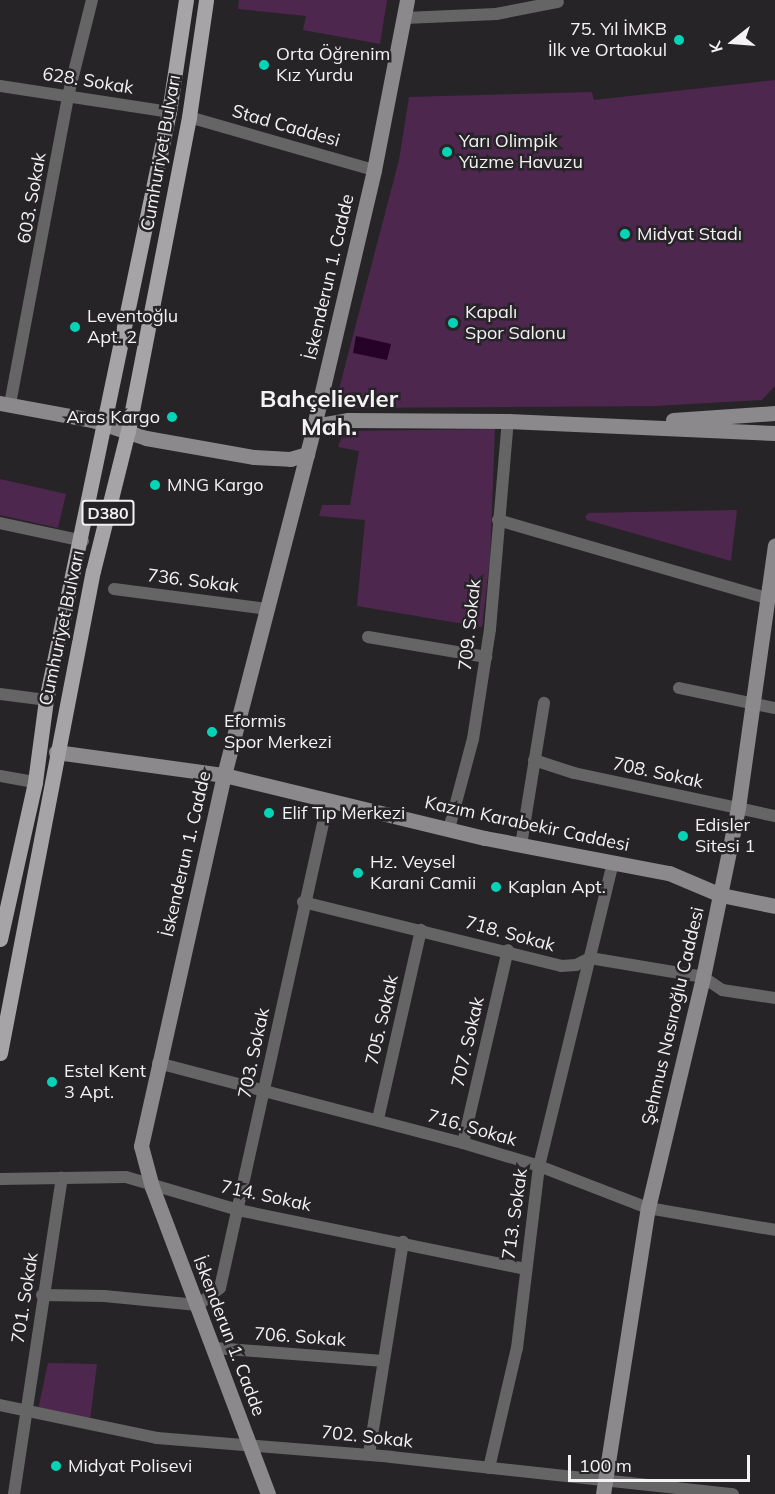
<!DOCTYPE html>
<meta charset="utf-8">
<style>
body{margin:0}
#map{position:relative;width:775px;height:1494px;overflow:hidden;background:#272427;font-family:Mulish,sans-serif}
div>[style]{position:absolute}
.green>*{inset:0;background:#4e274e}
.water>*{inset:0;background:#270228}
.street>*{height:12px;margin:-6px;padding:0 6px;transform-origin:6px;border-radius:6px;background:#666566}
.secondary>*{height:15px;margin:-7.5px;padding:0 7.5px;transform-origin:7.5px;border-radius:7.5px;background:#8b898b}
.primary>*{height:15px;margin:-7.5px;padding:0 7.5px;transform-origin:7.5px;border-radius:7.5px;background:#a7a4a7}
.dots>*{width:16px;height:16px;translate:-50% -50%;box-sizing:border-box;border:3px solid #272427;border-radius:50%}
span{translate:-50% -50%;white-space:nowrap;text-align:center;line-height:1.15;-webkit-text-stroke:5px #272427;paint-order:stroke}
.shield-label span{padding:2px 4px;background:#272427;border:2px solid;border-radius:4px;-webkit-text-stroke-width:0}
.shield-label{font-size:16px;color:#f4f2f4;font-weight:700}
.poi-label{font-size:18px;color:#f4f2f4}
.right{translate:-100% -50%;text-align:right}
.left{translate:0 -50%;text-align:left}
.street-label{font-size:18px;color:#f4f2f4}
.district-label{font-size:24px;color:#f4f2f4;font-weight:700}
.north{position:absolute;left:703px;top:12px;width:60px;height:60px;-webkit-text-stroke:4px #272427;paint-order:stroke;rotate:253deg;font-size:16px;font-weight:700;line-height:24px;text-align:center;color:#f4f2f4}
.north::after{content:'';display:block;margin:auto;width:21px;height:27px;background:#f4f2f4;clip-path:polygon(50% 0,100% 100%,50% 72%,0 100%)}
.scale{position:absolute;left:568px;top:1455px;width:182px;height:27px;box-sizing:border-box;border:3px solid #f4f2f4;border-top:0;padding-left:8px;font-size:18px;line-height:21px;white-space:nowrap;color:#f4f2f4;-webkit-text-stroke:4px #272427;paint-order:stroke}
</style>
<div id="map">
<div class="green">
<div style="clip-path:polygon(239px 0,387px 0,380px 44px,303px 30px,306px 16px,238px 9px)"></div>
<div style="clip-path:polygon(775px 80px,775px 386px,762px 400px,655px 406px,334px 408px,399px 160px,409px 97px,592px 92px,594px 100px)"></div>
<div style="clip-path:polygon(495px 429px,490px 558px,482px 627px,357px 606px,365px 520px,319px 516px,322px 505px,350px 505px,359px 451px,338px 447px,344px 431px)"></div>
<div style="clip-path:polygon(0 479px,66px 494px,58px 528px,0 515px)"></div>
<div style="clip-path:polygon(737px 510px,731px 561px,587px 520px,585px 517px,588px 513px)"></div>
<div style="clip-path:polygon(48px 1363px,97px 1364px,90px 1420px,38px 1410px)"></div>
</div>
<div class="water">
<div style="clip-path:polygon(356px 336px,391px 344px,387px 360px,353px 353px)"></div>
</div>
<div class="street">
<div style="left:405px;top:18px;width:91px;rotate:-2.5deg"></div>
<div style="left:496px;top:14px;width:63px;rotate:-11deg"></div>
<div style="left:0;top:86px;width:171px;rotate:8.7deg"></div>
<div style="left:189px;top:117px;width:192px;rotate:16deg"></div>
<div style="left:10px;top:404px;width:313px;rotate:-79.3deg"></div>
<div style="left:68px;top:96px;width:99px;rotate:-76deg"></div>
<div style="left:498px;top:520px;width:283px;rotate:16.2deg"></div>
<div style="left:0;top:523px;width:85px;rotate:12.2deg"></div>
<div style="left:114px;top:589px;width:154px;rotate:7.4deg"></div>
<div style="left:368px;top:637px;width:120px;rotate:9.6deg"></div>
<div style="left:679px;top:688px;width:98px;rotate:11.8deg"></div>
<div style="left:0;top:694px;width:46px;rotate:7.4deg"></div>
<div style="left:534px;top:760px;width:42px;rotate:18deg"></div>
<div style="left:574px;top:773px;width:206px;rotate:12.1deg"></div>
<div style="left:0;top:776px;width:36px;rotate:10deg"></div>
<div style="left:449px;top:829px;width:93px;rotate:-75.1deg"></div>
<div style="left:473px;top:739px;width:111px;rotate:-81.2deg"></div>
<div style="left:490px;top:629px;width:209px;rotate:-85.1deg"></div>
<div style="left:521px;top:845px;width:144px;rotate:-80.8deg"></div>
<div style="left:303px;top:902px;width:266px;rotate:13.9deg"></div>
<div style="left:561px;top:966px;width:15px;rotate:-4deg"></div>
<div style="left:576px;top:965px;width:16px;rotate:-27deg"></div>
<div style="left:590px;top:958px;width:115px;rotate:9.5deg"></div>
<div style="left:703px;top:977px;width:23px;rotate:34deg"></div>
<div style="left:722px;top:990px;width:54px;rotate:8.6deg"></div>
<div style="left:158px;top:1063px;width:315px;rotate:14.7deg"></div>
<div style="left:463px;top:1143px;width:79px;rotate:16.8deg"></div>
<div style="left:539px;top:1166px;width:117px;rotate:21.1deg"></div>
<div style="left:648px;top:1208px;width:129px;rotate:9.8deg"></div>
<div style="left:378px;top:1119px;width:194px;rotate:-77.2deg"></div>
<div style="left:463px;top:1143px;width:198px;rotate:-76.9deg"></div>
<div style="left:0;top:1179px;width:126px;rotate:-0.9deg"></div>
<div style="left:126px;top:1177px;width:117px;rotate:16.4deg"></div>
<div style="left:238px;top:1210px;width:293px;rotate:11.6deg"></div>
<div style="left:42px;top:1295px;width:62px;rotate:0.9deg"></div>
<div style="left:104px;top:1296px;width:94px;rotate:5.5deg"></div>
<div style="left:198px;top:1305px;width:28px;rotate:-38deg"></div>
<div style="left:220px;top:1288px;width:500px;rotate:-77.5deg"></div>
<div style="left:215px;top:1348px;width:169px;rotate:4.4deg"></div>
<div style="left:0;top:1405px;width:160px;rotate:11.9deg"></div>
<div style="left:157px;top:1438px;width:235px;rotate:4.6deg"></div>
<div style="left:391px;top:1457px;width:344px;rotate:6.2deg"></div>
<div style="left:369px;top:1454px;width:215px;rotate:-80.9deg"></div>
<div style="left:489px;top:1468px;width:123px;rotate:-76.9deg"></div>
<div style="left:517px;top:1348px;width:183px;rotate:-83.1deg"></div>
<div style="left:539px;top:1166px;width:313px;rotate:-76.3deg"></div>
<div style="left:14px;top:1494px;width:320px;rotate:-81.4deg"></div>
</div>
<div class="secondary">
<div style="left:0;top:403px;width:94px;rotate:10.5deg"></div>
<div style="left:92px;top:420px;width:57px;rotate:18.4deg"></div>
<div style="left:146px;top:438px;width:110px;rotate:10deg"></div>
<div style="left:254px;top:457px;width:36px;rotate:3deg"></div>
<div style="left:290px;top:459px;width:18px;rotate:-16deg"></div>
<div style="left:673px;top:420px;width:102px;rotate:-3.9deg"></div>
<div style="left:314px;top:426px;width:35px;rotate:-10deg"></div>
<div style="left:348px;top:420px;width:160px;rotate:0.4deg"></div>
<div style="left:508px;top:421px;width:267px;rotate:2.6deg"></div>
<div style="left:56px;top:752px;width:170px;rotate:7.8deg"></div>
<div style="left:224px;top:775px;width:268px;rotate:13.6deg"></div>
<div style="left:485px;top:838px;width:187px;rotate:10.8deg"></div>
<div style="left:669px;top:873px;width:56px;rotate:22.9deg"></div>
<div style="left:721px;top:895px;width:55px;rotate:11.5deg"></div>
<div style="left:268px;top:1494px;width:328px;rotate:-110.7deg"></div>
<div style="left:152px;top:1187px;width:42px;rotate:-105deg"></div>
<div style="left:141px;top:1146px;width:380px;rotate:-77.4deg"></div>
<div style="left:224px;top:775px;width:360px;rotate:-75.5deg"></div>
<div style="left:314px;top:426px;width:263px;rotate:-76.8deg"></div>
<div style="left:374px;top:170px;width:173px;rotate:-79deg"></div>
<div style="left:603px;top:1494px;width:290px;rotate:-81.1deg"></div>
<div style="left:648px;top:1208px;width:237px;rotate:-76.6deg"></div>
<div style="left:703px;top:977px;width:173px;rotate:-78.3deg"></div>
<div style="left:738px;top:808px;width:265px;rotate:-82deg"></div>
</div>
<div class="primary">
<div style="left:0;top:939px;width:161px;rotate:-77.4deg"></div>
<div style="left:35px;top:782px;width:83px;rotate:-82.4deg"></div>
<div style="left:46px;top:700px;width:601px;rotate:-78.19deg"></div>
<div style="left:169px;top:112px;width:113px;rotate:-81.4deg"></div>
<div style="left:0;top:1053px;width:491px;rotate:-79.1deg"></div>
<div style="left:93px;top:571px;width:144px;rotate:-76deg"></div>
<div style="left:128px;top:431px;width:320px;rotate:-79deg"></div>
<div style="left:189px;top:117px;width:118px;rotate:-81.7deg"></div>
</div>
<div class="dots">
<div style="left:679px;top:40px;background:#05d5b6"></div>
<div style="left:264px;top:65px;background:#05d5b6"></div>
<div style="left:447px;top:152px;background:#05d5b6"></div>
<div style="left:625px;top:234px;background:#05d5b6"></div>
<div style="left:453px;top:323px;background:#05d5b6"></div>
<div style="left:75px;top:327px;background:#05d5b6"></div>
<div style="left:172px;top:417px;background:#05d5b6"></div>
<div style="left:155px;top:485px;background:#05d5b6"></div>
<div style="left:212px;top:732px;background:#05d5b6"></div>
<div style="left:269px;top:813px;background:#05d5b6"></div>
<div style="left:683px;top:836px;background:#05d5b6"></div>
<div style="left:358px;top:873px;background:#05d5b6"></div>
<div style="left:496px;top:887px;background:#05d5b6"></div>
<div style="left:52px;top:1082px;background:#05d5b6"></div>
<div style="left:56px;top:1466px;background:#05d5b6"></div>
</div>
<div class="shield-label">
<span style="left:108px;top:513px">D380</span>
</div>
<div class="poi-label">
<span class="right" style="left:667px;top:40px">75. Yıl İMKB<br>İlk ve Ortaokul</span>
<span class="left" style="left:276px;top:65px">Orta Öğrenim<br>Kız Yurdu</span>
<span class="left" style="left:459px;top:152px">Yarı Olimpik<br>Yüzme Havuzu</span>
<span class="left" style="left:637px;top:234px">Midyat Stadı</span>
<span class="left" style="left:465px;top:323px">Kapalı<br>Spor Salonu</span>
<span class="left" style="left:87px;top:327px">Leventoğlu<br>Apt. 2</span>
<span class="right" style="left:160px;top:417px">Aras Kargo</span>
<span class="left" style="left:167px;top:485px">MNG Kargo</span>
<span class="left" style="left:224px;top:732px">Eformis<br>Spor Merkezi</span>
<span class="left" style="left:282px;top:813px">Elif Tıp Merkezi</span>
<span class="left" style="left:695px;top:836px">Edisler<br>Sitesi 1</span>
<span class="left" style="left:370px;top:873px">Hz. Veysel<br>Karani Camii</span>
<span class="left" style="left:508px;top:887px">Kaplan Apt.</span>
<span class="left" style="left:64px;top:1082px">Estel Kent<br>3 Apt.</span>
<span class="left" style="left:68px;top:1466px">Midyat Polisevi</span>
</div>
<div class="street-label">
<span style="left:88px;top:81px;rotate:9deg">628. Sokak</span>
<span style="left:286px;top:126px;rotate:16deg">Stad Caddesi</span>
<span style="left:161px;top:153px;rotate:-80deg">Cumhuriyet Bulvarı</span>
<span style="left:32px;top:198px;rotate:-80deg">603. Sokak</span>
<span style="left:329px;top:277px;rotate:-77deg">İskenderun 1. Cadde</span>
<span style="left:193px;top:581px;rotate:7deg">736. Sokak</span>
<span style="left:470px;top:625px;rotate:-84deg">709. Sokak</span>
<span style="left:62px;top:628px;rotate:-78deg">Cumhuriyet Bulvarı</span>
<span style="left:658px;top:773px;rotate:12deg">708. Sokak</span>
<span style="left:527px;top:824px;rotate:12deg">Kazım Karabekir Caddesi</span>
<span style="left:186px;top:854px;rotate:-77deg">İskenderun 1. Cadde</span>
<span style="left:510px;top:934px;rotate:15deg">718. Sokak</span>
<span style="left:673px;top:1016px;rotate:-77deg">Şehmus Nasıroğlu Caddesi</span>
<span style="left:382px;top:1020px;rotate:-77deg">705. Sokak</span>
<span style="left:468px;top:1042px;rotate:-77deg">707. Sokak</span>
<span style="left:254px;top:1053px;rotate:-78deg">703. Sokak</span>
<span style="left:472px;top:1128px;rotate:16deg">716. Sokak</span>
<span style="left:266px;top:1196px;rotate:12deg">714. Sokak</span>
<span style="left:515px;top:1214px;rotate:-82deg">713. Sokak</span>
<span style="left:25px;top:1298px;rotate:-81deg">701. Sokak</span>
<span style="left:229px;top:1336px;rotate:69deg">İskenderun 1. Cadde</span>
<span style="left:300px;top:1337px;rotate:4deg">706. Sokak</span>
<span style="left:367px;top:1437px;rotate:6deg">702. Sokak</span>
</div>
<div class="district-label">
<span style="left:329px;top:413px">Bahçelievler<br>Mah.</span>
</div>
<div class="north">K</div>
<div class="scale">100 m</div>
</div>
